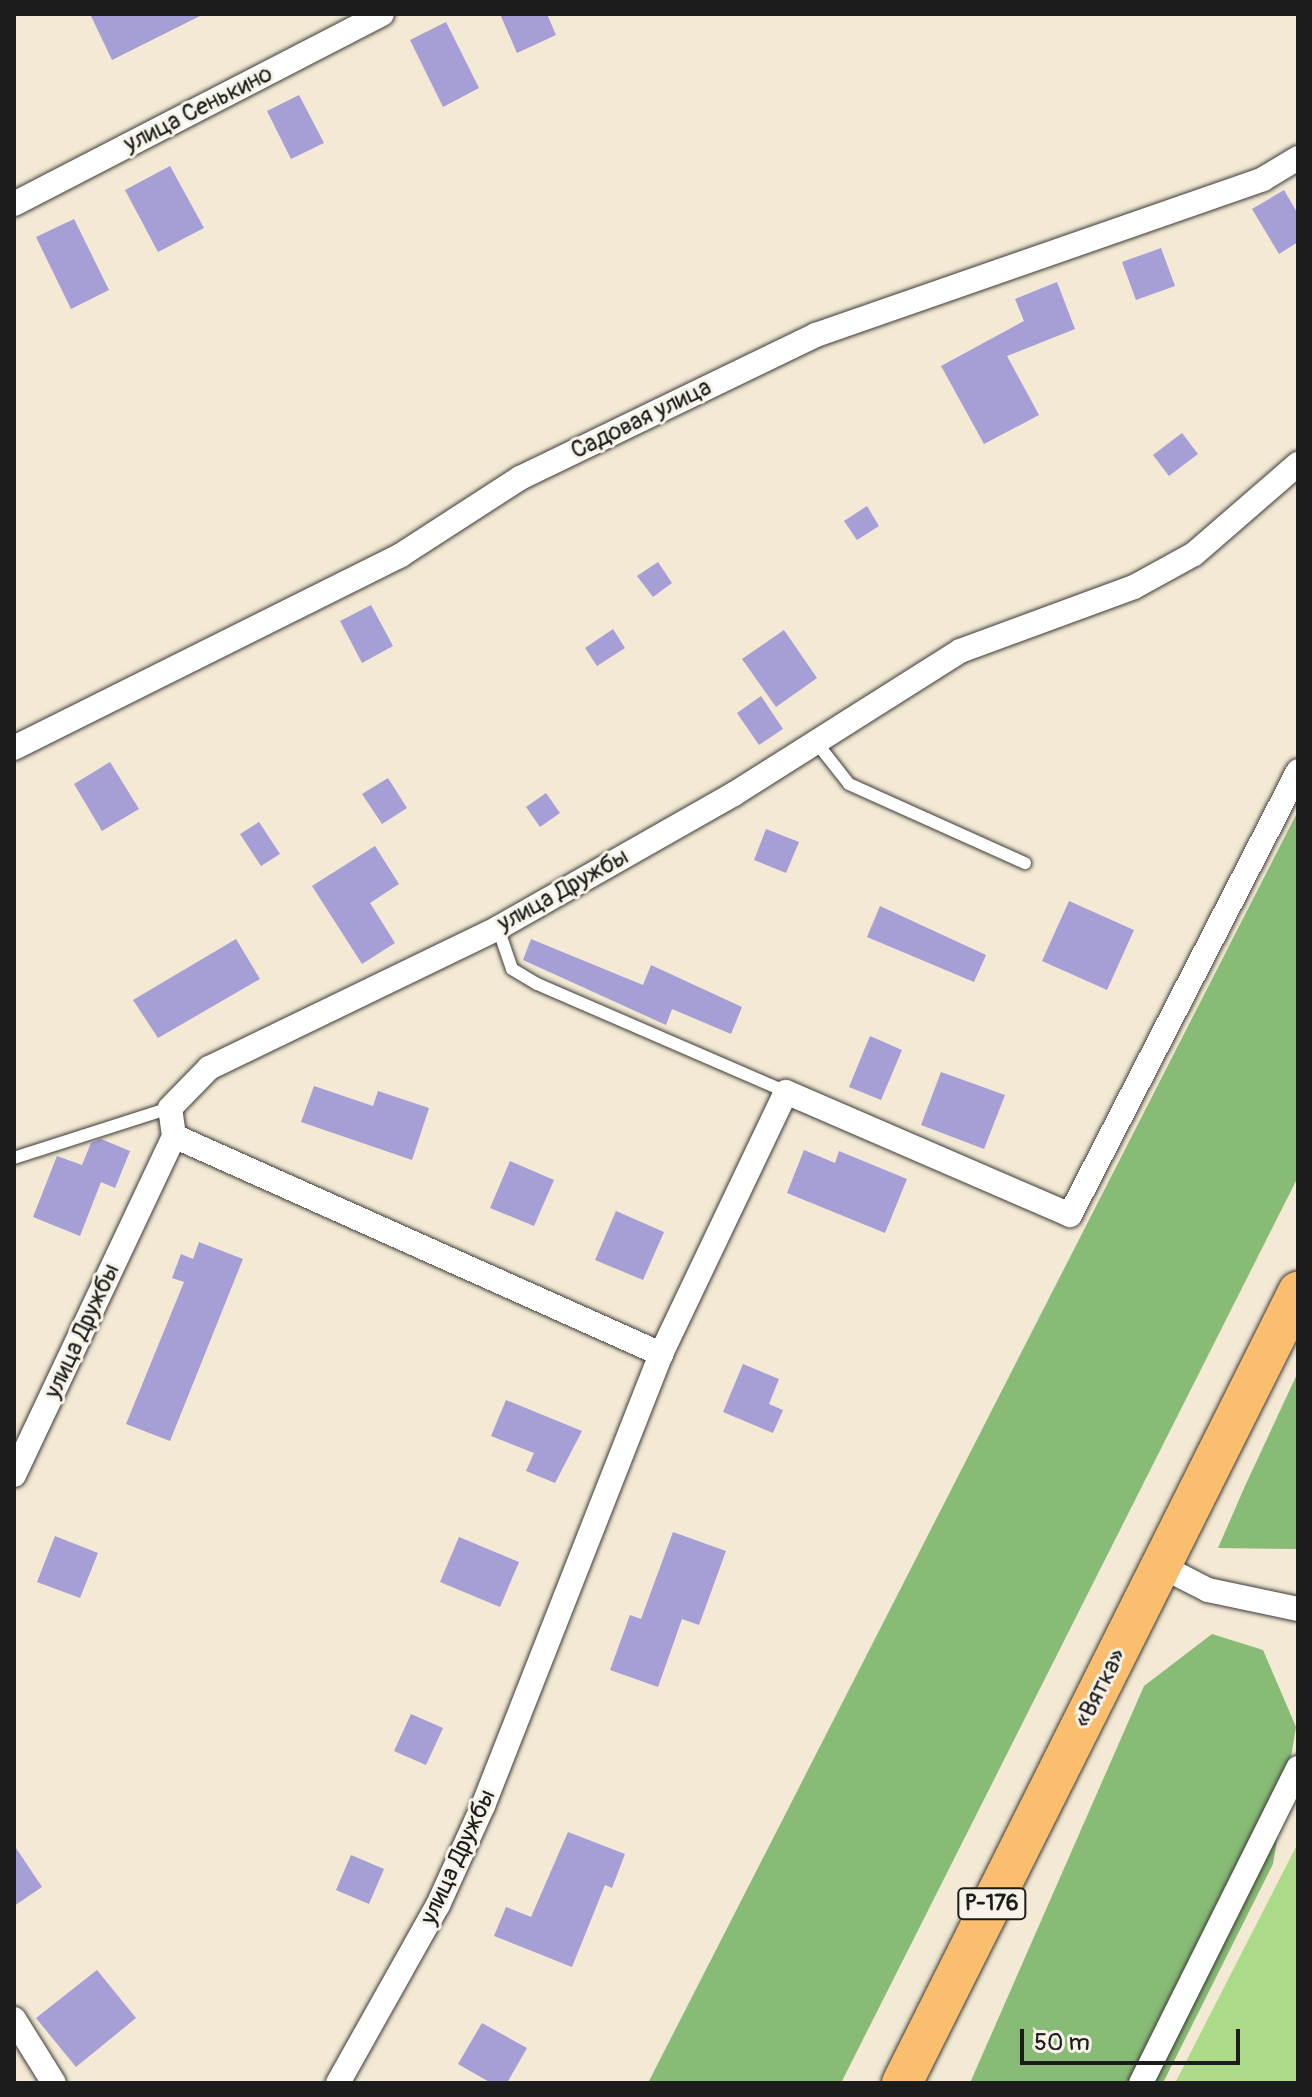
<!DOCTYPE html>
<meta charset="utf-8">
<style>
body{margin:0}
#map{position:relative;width:1312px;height:2097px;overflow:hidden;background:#f3e9d4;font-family:Pangolin,sans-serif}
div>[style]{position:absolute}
.green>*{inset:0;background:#abdb89}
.forest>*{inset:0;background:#88bb75}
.building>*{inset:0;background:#a69fd6}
.roads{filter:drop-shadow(0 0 2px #3c3b38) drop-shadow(0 0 2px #3c3b38)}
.lane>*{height:12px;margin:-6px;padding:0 6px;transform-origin:6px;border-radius:6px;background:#fff}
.street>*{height:24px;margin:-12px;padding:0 12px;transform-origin:12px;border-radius:12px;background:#fff}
.primary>*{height:40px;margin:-20px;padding:0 20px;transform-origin:20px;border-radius:20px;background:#fbbd6e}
span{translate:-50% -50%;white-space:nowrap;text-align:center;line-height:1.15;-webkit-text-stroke:6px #f7f3e8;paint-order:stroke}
.shield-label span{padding:2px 6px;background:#f7f3e8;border:2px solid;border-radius:6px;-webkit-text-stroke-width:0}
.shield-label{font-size:22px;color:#1c1c1c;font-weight:700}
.street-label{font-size:24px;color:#1c1c1c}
.frame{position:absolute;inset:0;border:16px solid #1c1c1c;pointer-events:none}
.scale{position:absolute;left:1020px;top:2029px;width:220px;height:36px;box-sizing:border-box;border:4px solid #1c1c1c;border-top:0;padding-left:10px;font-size:24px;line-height:28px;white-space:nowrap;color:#1c1c1c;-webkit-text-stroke:6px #f7f3e8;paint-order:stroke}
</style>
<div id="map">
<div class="green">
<div style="clip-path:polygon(1298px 1843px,1298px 2083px,1175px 2083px)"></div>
</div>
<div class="forest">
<div style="clip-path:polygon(1298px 811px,1298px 1177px,841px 2083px,648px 2083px)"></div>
<div style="clip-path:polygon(1298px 1372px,1298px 1549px,1218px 1548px,1245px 1486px)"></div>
<div style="clip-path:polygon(1212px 1634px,1263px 1650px,1296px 1727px,1273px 1864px,1163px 2083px,970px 2083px,1144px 1686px)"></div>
</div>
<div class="building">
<div style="clip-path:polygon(90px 14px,204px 14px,112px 60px)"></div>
<div style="clip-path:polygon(500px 14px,547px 14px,556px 35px,517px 53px)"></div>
<div style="clip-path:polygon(446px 22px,479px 88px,443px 107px,410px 40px)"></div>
<div style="clip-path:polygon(299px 95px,324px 143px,291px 159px,267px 111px)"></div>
<div style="clip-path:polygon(170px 166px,204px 228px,158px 252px,125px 190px)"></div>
<div style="clip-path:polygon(1284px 190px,1298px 214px,1298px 242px,1279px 254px,1252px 209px)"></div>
<div style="clip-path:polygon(74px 219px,109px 290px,71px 309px,36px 237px)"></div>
<div style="clip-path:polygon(1161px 248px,1175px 286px,1136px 300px,1122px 262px)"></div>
<div style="clip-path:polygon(1057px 282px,1075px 329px,1007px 356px,1039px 415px,984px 444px,941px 366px,1024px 321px,1015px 299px)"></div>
<div style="clip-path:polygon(1182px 433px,1198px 454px,1169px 476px,1153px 455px)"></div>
<div style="clip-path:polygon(867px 506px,879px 526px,857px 540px,844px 521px)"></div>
<div style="clip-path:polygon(658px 562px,672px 583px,653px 597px,637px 576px)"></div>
<div style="clip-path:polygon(371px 605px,393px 646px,362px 663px,340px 621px)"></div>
<div style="clip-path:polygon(613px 629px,625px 648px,597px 666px,585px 648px)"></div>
<div style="clip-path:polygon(784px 630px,817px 678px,776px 707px,742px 659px)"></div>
<div style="clip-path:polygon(761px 696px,783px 729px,759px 745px,737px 713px)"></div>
<div style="clip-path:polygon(110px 762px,139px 809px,102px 831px,74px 784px)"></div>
<div style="clip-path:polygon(388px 778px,407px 808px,382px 824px,362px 794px)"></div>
<div style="clip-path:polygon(546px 793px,560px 813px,540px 827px,526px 807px)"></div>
<div style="clip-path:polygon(259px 822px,280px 854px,261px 866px,240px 834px)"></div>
<div style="clip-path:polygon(766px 829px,799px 842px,786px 873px,754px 860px)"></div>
<div style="clip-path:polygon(375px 846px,399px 884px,370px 903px,395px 943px,362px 964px,312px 886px)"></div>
<div style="clip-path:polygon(1069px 901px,1134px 930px,1107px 990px,1042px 961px)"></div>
<div style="clip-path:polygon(880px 906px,986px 955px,974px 982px,867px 937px)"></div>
<div style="clip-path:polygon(236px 939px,260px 979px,158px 1038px,133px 1000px)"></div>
<div style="clip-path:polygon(531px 939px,643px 985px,651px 965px,742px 1007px,731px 1034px,672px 1009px,666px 1025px,523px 960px)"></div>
<div style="clip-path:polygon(870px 1036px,902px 1050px,881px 1100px,849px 1087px)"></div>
<div style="clip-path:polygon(941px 1072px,1005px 1095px,984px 1149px,921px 1125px)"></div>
<div style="clip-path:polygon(314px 1086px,373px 1106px,378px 1091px,429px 1108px,412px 1160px,301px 1122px)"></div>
<div style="clip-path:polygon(101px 1139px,130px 1151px,115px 1188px,101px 1182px,80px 1236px,33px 1217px,57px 1156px,82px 1165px,91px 1143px)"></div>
<div style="clip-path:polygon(804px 1150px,835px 1163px,839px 1151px,907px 1179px,885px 1233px,787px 1193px)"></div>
<div style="clip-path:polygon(510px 1161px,554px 1180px,534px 1226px,490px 1208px)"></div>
<div style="clip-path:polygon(616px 1211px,664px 1232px,643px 1280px,595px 1260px)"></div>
<div style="clip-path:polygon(199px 1242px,243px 1259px,170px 1441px,126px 1424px,184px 1282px,172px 1278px,181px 1254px,193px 1259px)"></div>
<div style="clip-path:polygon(743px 1364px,779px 1379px,769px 1404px,783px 1410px,773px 1433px,723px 1412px)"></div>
<div style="clip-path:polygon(506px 1400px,582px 1431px,555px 1483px,526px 1471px,534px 1453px,491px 1436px)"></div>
<div style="clip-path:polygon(673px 1532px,726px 1551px,699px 1625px,682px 1619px,658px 1687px,610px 1670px,630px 1615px,641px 1619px)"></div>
<div style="clip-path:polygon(55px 1536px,98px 1553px,80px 1598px,37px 1582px)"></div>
<div style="clip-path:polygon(459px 1537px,519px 1562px,500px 1607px,440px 1582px)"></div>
<div style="clip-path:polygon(411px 1714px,443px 1728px,426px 1765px,394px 1751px)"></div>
<div style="clip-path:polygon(568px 1832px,625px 1854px,612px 1888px,605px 1885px,572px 1967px,494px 1936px,506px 1907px,531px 1917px)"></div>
<div style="clip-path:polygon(14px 1845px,42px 1887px,14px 1906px)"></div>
<div style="clip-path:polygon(351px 1855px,384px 1869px,369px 1904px,336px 1890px)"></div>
<div style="clip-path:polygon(97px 1970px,136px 2018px,76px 2067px,36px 2018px)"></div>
<div style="clip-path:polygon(482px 2023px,527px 2048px,507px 2083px,491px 2083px,458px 2064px)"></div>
</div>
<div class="roads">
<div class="lane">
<div style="left:816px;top:742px;width:53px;rotate:51.8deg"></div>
<div style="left:849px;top:784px;width:193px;rotate:24.2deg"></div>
<div style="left:498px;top:928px;width:43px;rotate:71.1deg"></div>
<div style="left:512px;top:969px;width:29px;rotate:31deg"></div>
<div style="left:537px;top:984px;width:271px;rotate:23.4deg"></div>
<div style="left:14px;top:1158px;width:164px;rotate:-17.8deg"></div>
</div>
<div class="street">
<div style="left:14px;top:204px;width:414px;rotate:-27.3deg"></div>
<div style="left:14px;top:748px;width:432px;rotate:-26.5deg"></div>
<div style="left:401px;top:555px;width:142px;rotate:-32.9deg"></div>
<div style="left:520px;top:478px;width:329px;rotate:-25.8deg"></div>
<div style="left:816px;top:335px;width:473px;rotate:-19.2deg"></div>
<div style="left:1263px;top:179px;width:41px;rotate:-31deg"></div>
<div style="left:174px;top:1136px;width:534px;rotate:24.12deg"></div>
<div style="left:14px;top:1475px;width:375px;rotate:-64.7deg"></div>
<div style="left:174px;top:1136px;width:28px;rotate:-98deg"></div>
<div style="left:170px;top:1108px;width:56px;rotate:-45.7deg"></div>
<div style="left:209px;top:1068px;width:321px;rotate:-25.8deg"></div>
<div style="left:498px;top:928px;width:271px;rotate:-29.6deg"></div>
<div style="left:734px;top:794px;width:267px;rotate:-32.3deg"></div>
<div style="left:960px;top:651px;width:185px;rotate:-20.2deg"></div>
<div style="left:1134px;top:587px;width:68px;rotate:-28.8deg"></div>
<div style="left:1194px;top:554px;width:138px;rotate:-40.9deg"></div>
<div style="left:1161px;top:1566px;width:53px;rotate:27.1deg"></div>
<div style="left:1208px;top:1590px;width:92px;rotate:11.9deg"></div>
<div style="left:14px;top:2019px;width:75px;rotate:58deg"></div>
<div style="left:338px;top:2083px;width:204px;rotate:-60.7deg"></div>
<div style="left:438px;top:1905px;width:109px;rotate:-65.6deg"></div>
<div style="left:483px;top:1806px;width:486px;rotate:-68.5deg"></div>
<div style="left:661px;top:1354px;width:290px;rotate:-64.5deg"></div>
<div style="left:786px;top:1092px;width:309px;rotate:23.4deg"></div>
<div style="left:1070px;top:1215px;width:499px;rotate:-62.8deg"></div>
<div style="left:1141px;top:2083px;width:352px;rotate:-63.5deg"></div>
</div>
<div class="primary">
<div style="left:902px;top:2083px;width:885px;rotate:-63.41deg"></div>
</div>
</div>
<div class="shield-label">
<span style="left:992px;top:1904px">Р-176</span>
</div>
<div class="street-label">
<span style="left:198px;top:109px;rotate:-27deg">улица Сенькино</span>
<span style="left:641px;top:419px;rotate:-26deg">Садовая улица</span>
<span style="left:563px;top:890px;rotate:-29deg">улица Дружбы</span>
<span style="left:82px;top:1331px;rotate:-65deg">улица Дружбы</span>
<span style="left:1100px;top:1688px;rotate:-63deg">«Вятка»</span>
<span style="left:458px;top:1857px;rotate:-65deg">улица Дружбы</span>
</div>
<div class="frame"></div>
<div class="scale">50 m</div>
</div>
